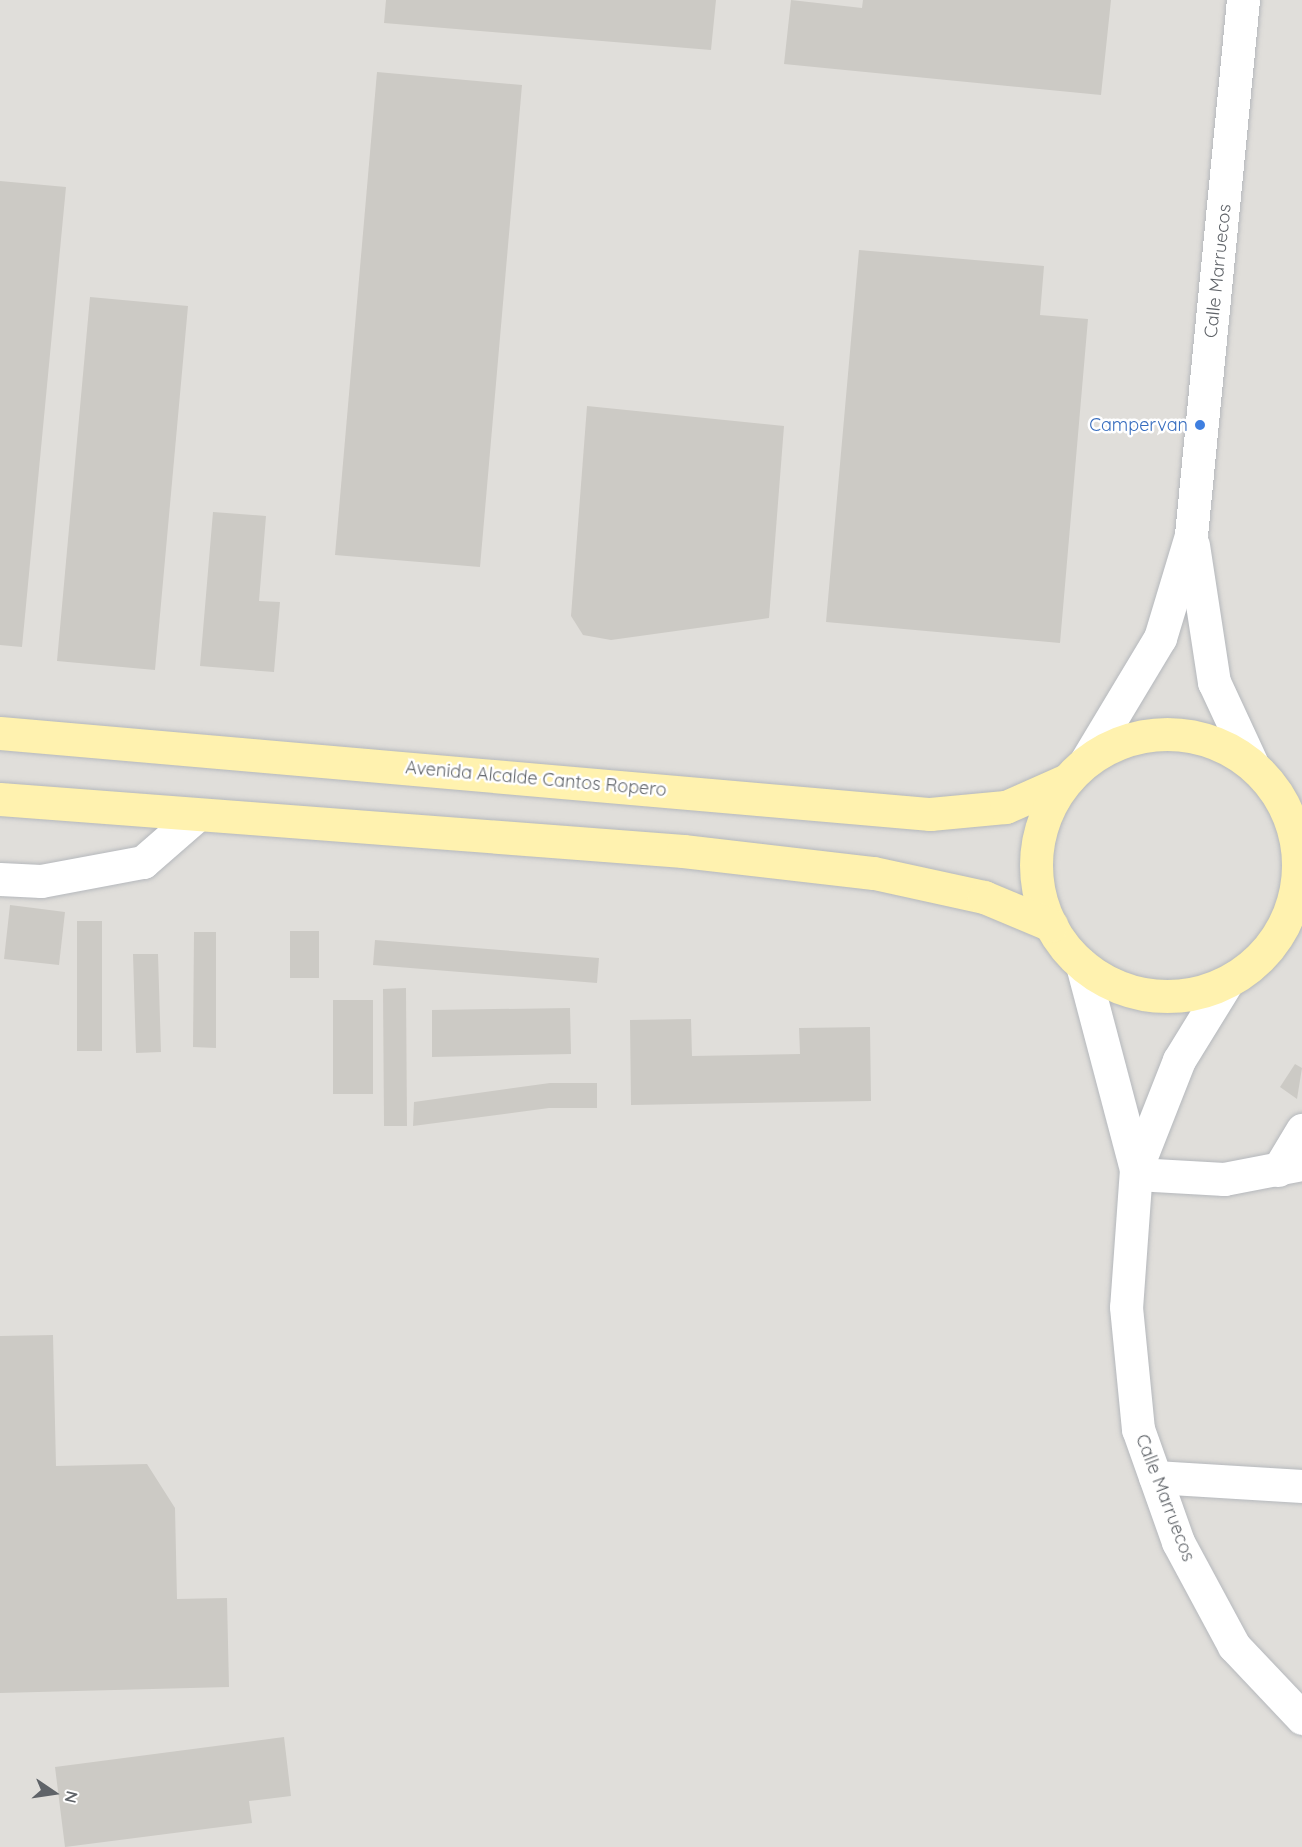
<!DOCTYPE html>
<style>
body{margin:0}
#map{position:relative;width:1302px;height:1847px;overflow:hidden;background:#f1efe8;font-family:Quicksand,sans-serif}
div>[style]{position:absolute}
.industrial>*{inset:0;background:#e0deda}
.building>*{inset:0;background:#cccac5}
.roads{filter:drop-shadow(0 0 2px #b5b8bc) drop-shadow(0 0 2px #b5b8bc)}
.minor>*{height:33px;margin:-16.5px;padding:0 16.5px;transform-origin:16.5px;border-radius:16.5px;background:#fff}
.major>*{height:33px;margin:-16.5px;padding:0 16.5px;transform-origin:16.5px;border-radius:16.5px;background:#fff2af}
.major>.ring{margin:-16.5px;padding:0;box-sizing:content-box;background:none;border:33px solid #fff2af;border-radius:50%}
.dots>*{width:16px;height:16px;translate:-50% -50%;box-sizing:border-box;border:3px solid #fff;border-radius:50%}
span{translate:-50% -50%;white-space:nowrap;text-align:center;line-height:1.15;-webkit-text-stroke:5px #fff;paint-order:stroke}
.street-label{font-size:18px;color:#5f6368}
.shop-label{font-size:18px;color:#366cbe}
.right{translate:-100% -50%;text-align:right}
.north{position:absolute;left:24px;top:1763px;width:60px;height:60px;-webkit-text-stroke:4px #fff;paint-order:stroke;rotate:103deg;font-size:16px;font-weight:700;line-height:24px;text-align:center;color:#5f6368}
.north::after{content:'';display:block;margin:auto;width:21px;height:27px;background:#5f6368;clip-path:polygon(50% 0,100% 100%,50% 72%,0 100%)}
</style>
<div id="map">
<div class="industrial">
<div style="clip-path:polygon(0 0,1302px 0,1302px 1847px,0 1847px)"></div>
</div>
<div class="building">
<div style="clip-path:polygon(386px 0,716px 0,711px 50px,384px 23px)"></div>
<div style="clip-path:polygon(791px 0,862px 8px,863px 0,1111px 0,1101px 95px,784px 64px)"></div>
<div style="clip-path:polygon(377px 72px,522px 85px,480px 567px,335px 555px)"></div>
<div style="clip-path:polygon(0 181px,66px 187px,22px 647px,0 645px)"></div>
<div style="clip-path:polygon(859px 250px,1044px 266px,1040px 315px,1088px 319px,1060px 643px,826px 622px)"></div>
<div style="clip-path:polygon(90px 297px,188px 306px,155px 670px,57px 661px)"></div>
<div style="clip-path:polygon(587px 406px,784px 426px,769px 618px,611px 640px,583px 635px,571px 616px)"></div>
<div style="clip-path:polygon(213px 512px,266px 516px,259px 601px,280px 602px,274px 672px,200px 666px)"></div>
<div style="clip-path:polygon(10px 905px,65px 912px,59px 965px,4px 959px)"></div>
<div style="clip-path:polygon(77px 921px,102px 921px,102px 1051px,77px 1051px)"></div>
<div style="clip-path:polygon(290px 931px,319px 931px,319px 978px,290px 978px)"></div>
<div style="clip-path:polygon(194px 932px,216px 932px,216px 1048px,193px 1047px)"></div>
<div style="clip-path:polygon(375px 940px,599px 958px,597px 983px,373px 965px)"></div>
<div style="clip-path:polygon(133px 954px,158px 954px,161px 1052px,136px 1053px)"></div>
<div style="clip-path:polygon(406px 988px,407px 1126px,384px 1126px,383px 989px)"></div>
<div style="clip-path:polygon(333px 1000px,373px 1000px,373px 1094px,333px 1094px)"></div>
<div style="clip-path:polygon(570px 1008px,571px 1054px,432px 1057px,432px 1010px)"></div>
<div style="clip-path:polygon(691px 1019px,692px 1056px,800px 1054px,799px 1028px,870px 1027px,871px 1101px,631px 1105px,630px 1020px)"></div>
<div style="clip-path:polygon(1295px 1064px,1302px 1068px,1297px 1099px,1280px 1087px)"></div>
<div style="clip-path:polygon(550px 1083px,597px 1083px,597px 1108px,549px 1108px,413px 1126px,414px 1102px)"></div>
<div style="clip-path:polygon(53px 1335px,56px 1466px,147px 1464px,175px 1508px,177px 1599px,227px 1598px,229px 1687px,0 1693px,0 1336px)"></div>
<div style="clip-path:polygon(284px 1737px,291px 1796px,249px 1801px,252px 1823px,65px 1847px,55px 1767px)"></div>
</div>
<div class="roads">
<div class="minor">
<div style="left:1193px;top:545px;width:139px;rotate:81.3deg"></div>
<div style="left:1214px;top:682px;width:90px;rotate:65.1deg"></div>
<div style="left:1086px;top:761px;width:144px;rotate:-59deg"></div>
<div style="left:1160px;top:638px;width:108px;rotate:-73.2deg"></div>
<div style="left:1191px;top:535px;width:538px;rotate:-84.45deg"></div>
<div style="left:0;top:879px;width:41px;rotate:2.8deg"></div>
<div style="left:41px;top:881px;width:104px;rotate:-10.6deg"></div>
<div style="left:143px;top:862px;width:70px;rotate:-41deg"></div>
<div style="left:1082px;top:965px;width:211px;rotate:75.2deg"></div>
<div style="left:1227px;top:982px;width:92px;rotate:121.6deg"></div>
<div style="left:1179px;top:1060px;width:117px;rotate:111.5deg"></div>
<div style="left:1136px;top:1169px;width:138px;rotate:94.1deg"></div>
<div style="left:1126px;top:1307px;width:123px;rotate:84.4deg"></div>
<div style="left:1138px;top:1429px;width:120px;rotate:70.5deg"></div>
<div style="left:1178px;top:1542px;width:118px;rotate:61.7deg"></div>
<div style="left:1234px;top:1646px;width:99px;rotate:46.6deg"></div>
<div style="left:1278px;top:1170px;width:47px;rotate:-59deg"></div>
<div style="left:1136px;top:1174px;width:88px;rotate:3.3deg"></div>
<div style="left:1224px;top:1179px;width:79px;rotate:-10.9deg"></div>
<div style="left:1155px;top:1477px;width:147px;rotate:3.5deg"></div>
</div>
<div class="major">
<div style="left:0;top:733px;width:934px;rotate:4.98deg"></div>
<div style="left:930px;top:814px;width:76px;rotate:-5.3deg"></div>
<div style="left:1006px;top:807px;width:67px;rotate:-23.9deg"></div>
<div class="ring" style="left:1036px;top:734px;width:229px;height:229px"></div>
<div style="left:0;top:799px;width:685px;rotate:4.35deg"></div>
<div style="left:683px;top:851px;width:192px;rotate:6.6deg"></div>
<div style="left:874px;top:873px;width:113px;rotate:12.3deg"></div>
<div style="left:984px;top:897px;width:73px;rotate:22.7deg"></div>
</div>
</div>
<div class="dots">
<div style="left:1200px;top:425px;background:#3f7fe0"></div>
</div>
<div class="street-label">
<span style="left:1218px;top:271px;rotate:-84deg">Calle Marruecos</span>
<span style="left:536px;top:779px;rotate:5deg">Avenida Alcalde Cantos Ropero</span>
<span style="left:1165px;top:1498px;rotate:69deg">Calle Marruecos</span>
</div>
<div class="shop-label">
<span class="right" style="left:1188px;top:425px">Campervan</span>
</div>
<div class="north">N</div>
</div>
